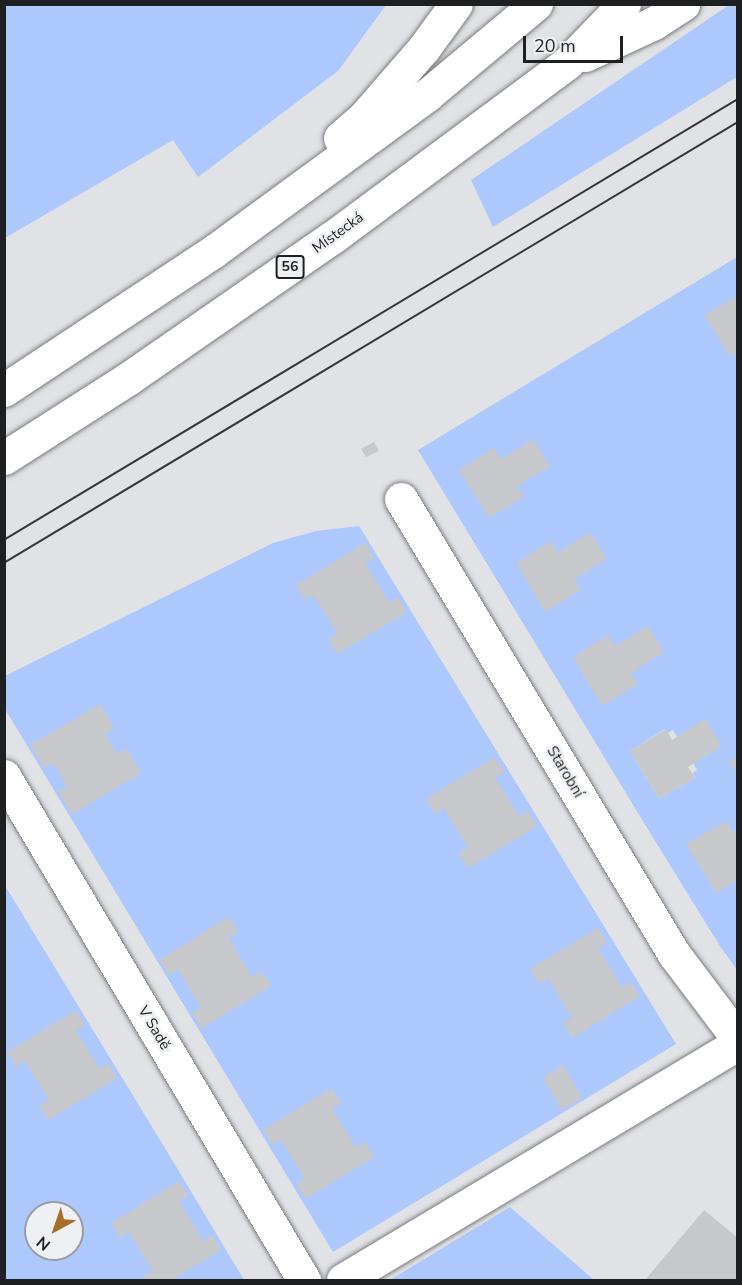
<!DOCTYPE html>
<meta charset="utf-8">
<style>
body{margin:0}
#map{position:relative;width:742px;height:1285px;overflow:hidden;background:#e1e2e6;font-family:"Nunito Sans",sans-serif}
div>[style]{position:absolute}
.green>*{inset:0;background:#adc8fc}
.building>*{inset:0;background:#c6c8cb}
.roads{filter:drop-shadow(0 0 2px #7a7c7f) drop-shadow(0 0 2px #7a7c7f)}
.minor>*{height:33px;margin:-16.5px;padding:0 16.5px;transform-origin:16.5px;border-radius:16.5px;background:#fff}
.trunk>*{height:33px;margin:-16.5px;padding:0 16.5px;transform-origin:16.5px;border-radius:16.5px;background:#fff}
.tram>*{height:1.5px;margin:-0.75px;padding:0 0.75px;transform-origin:0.75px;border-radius:0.75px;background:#353637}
span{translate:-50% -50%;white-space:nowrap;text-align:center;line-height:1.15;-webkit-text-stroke:5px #eef0f3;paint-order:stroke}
.shield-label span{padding:2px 4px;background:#eef0f3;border:2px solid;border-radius:4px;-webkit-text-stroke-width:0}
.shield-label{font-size:14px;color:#1e1f20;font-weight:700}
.street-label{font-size:15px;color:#1e1f20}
.frame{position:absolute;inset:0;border:6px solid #1e1f20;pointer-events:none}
.north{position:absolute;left:24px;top:1201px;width:60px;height:60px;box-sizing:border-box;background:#eef0f3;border:2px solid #9b9c9f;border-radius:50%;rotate:220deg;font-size:16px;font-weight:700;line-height:24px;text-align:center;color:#1e1f20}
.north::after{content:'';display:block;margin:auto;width:21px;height:27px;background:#a66d2b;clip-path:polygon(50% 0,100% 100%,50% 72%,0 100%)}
.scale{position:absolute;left:523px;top:36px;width:100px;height:27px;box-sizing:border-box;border:3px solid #1e1f20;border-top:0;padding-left:8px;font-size:18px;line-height:21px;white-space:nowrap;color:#1e1f20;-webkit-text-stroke:4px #eef0f3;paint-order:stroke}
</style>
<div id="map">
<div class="green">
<div style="clip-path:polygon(5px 4px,386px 4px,386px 5px,338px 71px,198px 177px,173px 140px,5px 238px)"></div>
<div style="clip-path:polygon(729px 5px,737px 5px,737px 77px,493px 227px,471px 180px)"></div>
<div style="clip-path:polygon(evenodd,737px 257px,737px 970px,720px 946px,652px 836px,418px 450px,737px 257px,665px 729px,668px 733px,673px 730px,697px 770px,693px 773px,695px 778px,659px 799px,630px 751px,665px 729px)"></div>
<div style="clip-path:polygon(359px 526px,676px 1044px,333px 1252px,5px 709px,5px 676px,273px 543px,316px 531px)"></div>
<div style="clip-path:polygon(evenodd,4px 884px,174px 1163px,244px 1280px,5px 1280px,4px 884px,36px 1213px,72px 1213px,72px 1249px,36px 1249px,36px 1213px)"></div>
<div style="clip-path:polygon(510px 1207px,594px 1280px,390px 1280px)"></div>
</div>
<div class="building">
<div style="clip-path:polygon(738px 296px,738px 352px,730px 356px,704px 315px)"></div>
<div style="clip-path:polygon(533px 439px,550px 466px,517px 486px,524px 497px,489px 518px,459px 470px,494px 448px,501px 459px)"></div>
<div style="clip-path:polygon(374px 442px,379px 451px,366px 457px,361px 449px)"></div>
<div style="clip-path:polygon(590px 532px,607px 559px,574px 579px,581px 590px,545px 612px,516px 563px,551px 541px,558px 553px)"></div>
<div style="clip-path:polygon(365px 543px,374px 558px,365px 564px,389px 602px,398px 597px,407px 612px,337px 654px,328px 639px,338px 634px,314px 595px,305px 600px,296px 585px)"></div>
<div style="clip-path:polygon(648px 626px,664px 652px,631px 673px,638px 684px,602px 706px,573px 657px,608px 635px,615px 646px)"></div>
<div style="clip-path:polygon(100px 704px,114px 728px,105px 734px,117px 754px,126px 748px,141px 773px,72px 814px,58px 792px,67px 786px,53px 763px,44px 768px,30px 745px)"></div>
<div style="clip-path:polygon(705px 719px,722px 746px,688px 767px,695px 778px,659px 799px,630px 751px,666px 729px,672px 740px)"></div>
<div style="clip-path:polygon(738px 756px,738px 774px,729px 761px)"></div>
<div style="clip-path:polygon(495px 757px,505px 772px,495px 777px,519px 816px,528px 811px,537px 826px,468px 868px,459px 853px,468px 847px,444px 808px,435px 814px,426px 799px)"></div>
<div style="clip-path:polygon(727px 821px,733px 832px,738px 829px,738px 880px,716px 893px,686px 844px)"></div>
<div style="clip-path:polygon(229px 917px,238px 932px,229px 938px,252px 977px,262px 971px,271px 986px,202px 1028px,192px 1013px,201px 1008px,178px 969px,169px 975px,159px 960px)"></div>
<div style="clip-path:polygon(598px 928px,607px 943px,598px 948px,622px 987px,631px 982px,640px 996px,572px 1038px,563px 1023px,572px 1018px,548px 978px,539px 984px,530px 969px)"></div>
<div style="clip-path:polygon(76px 1010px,85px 1025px,76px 1030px,99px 1069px,108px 1063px,117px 1078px,48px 1120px,39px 1106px,49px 1100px,25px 1061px,16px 1067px,7px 1052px)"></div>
<div style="clip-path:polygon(563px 1065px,582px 1098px,562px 1110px,543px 1078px)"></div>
<div style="clip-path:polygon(332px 1088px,341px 1103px,332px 1109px,356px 1148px,365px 1142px,374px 1157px,305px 1199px,296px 1184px,305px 1179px,281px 1140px,272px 1145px,263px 1130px)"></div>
<div style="clip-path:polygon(179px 1181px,189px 1196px,179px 1201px,203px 1241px,212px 1235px,221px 1250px,172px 1280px,146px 1280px,143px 1276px,153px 1271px,129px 1232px,120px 1238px,111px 1223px)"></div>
<div style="clip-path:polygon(704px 1210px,738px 1238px,738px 1280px,645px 1280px)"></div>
</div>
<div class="roads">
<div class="minor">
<div style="left:401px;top:499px;width:531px;rotate:59.04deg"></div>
<div style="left:674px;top:954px;width:106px;rotate:53deg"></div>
<div style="left:4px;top:776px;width:587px;rotate:59.24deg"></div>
<div style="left:343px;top:1280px;width:460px;rotate:-30.9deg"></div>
</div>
<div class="trunk">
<div style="left:585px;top:55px;width:76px;rotate:-24.9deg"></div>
<div style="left:654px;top:23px;width:35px;rotate:-33deg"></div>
<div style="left:340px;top:138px;width:32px;rotate:-41deg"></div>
<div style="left:364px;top:117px;width:91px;rotate:-49deg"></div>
<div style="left:424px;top:48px;width:54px;rotate:-54deg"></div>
<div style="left:4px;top:390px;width:252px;rotate:-33.5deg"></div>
<div style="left:214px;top:251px;width:264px;rotate:-36.2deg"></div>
<div style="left:427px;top:95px;width:142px;rotate:-39.9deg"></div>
<div style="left:4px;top:458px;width:148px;rotate:-32.6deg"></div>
<div style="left:129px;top:378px;width:248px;rotate:-34.7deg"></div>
<div style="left:333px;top:237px;width:292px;rotate:-36.6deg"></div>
<div style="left:567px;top:63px;width:82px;rotate:-46deg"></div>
</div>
</div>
<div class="tram">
<div style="left:4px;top:540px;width:856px;rotate:-31deg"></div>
<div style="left:4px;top:563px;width:856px;rotate:-31deg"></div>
</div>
<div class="shield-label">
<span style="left:290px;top:267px">56</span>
</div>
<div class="street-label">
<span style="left:338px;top:233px;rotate:-36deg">Místecká</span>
<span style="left:565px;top:772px;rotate:59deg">Starobní</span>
<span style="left:154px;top:1028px;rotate:59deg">V Sadě</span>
</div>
<div class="frame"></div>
<div class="north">N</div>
<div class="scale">20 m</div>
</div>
